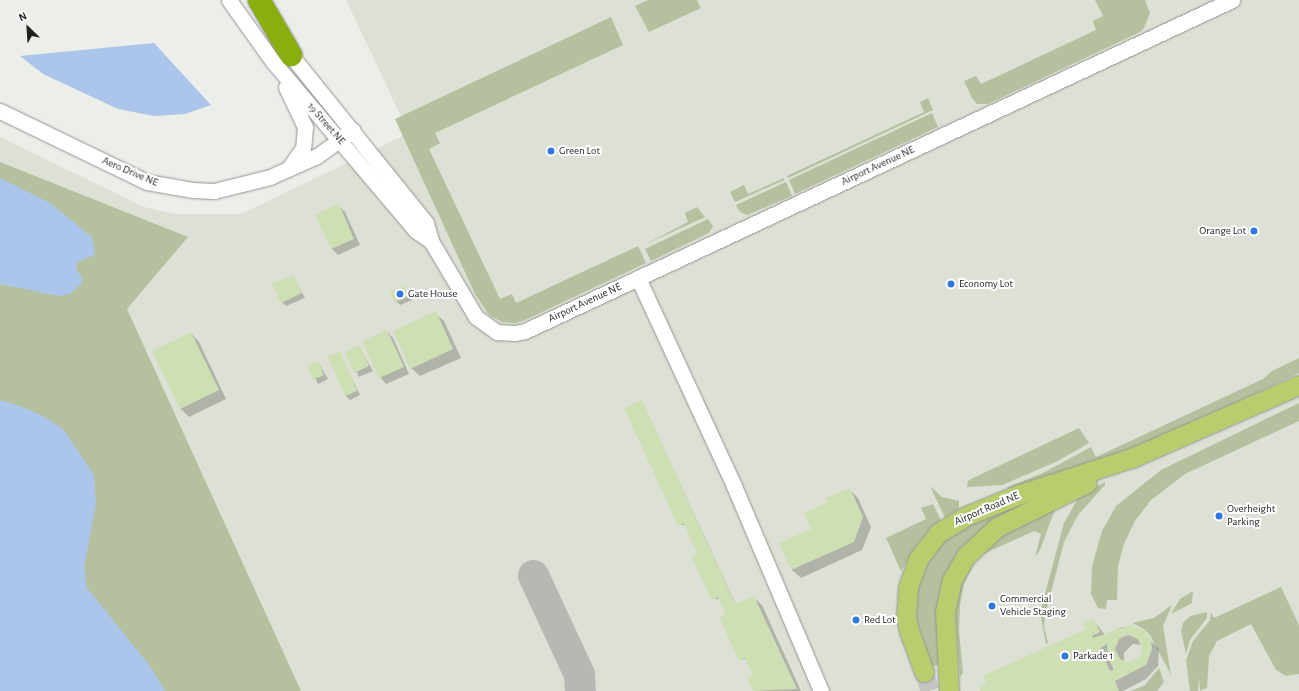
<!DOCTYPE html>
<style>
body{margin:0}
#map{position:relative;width:1299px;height:691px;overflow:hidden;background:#eceee9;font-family:"Alegreya Sans",sans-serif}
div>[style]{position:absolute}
.built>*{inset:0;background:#dce0d5}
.green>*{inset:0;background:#b5c19e}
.water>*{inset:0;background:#acc5eb}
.shadow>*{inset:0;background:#0003}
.taxiway>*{height:31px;margin:-15.5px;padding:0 15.5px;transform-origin:15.5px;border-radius:15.5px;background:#b6b8b4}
.building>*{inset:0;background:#cfdfb4}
.major-tunnel>*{height:19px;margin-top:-9.5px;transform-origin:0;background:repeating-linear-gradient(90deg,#c3c5c0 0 19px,transparent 0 29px)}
.roads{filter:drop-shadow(0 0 1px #939591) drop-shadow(0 0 1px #939591)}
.minor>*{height:15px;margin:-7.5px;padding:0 7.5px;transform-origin:7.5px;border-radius:7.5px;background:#fff}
.major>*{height:19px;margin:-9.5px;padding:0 9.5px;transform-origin:9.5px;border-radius:9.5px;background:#b8ce6e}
.highway>*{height:22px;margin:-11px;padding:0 11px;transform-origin:11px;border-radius:11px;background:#89ae0e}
.dots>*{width:11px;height:11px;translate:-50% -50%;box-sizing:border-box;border:2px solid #fff;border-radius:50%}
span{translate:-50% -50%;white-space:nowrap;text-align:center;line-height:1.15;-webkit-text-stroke:4px #fff;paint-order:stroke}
.street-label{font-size:11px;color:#1f1f1e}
.poi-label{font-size:11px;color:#1f1f1e}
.left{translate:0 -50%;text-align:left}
.right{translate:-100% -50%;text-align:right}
.north{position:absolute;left:8px;top:8px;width:40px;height:40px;-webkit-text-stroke:3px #fff;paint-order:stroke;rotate:335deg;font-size:11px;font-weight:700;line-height:16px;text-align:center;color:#1f1f1e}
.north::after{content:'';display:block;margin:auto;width:14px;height:18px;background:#1f1f1e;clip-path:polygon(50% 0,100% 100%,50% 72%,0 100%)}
</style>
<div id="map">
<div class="built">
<div style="clip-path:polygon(346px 0,1299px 0,1299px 691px,0 691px,0 137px,144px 207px,175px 214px,241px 214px,409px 133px)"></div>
</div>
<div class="green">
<div style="clip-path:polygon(648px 0,697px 0,701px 8px,649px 32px,635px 6px)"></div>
<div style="clip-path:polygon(1095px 0,1145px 0,1150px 13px,1144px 28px,1140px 32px,988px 104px,977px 104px,972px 98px,964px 81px,976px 76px,981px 84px,1096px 30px,1093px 21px,1103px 16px)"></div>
<div style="clip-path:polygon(611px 17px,623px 45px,435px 133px,440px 143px,429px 149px,500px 299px,512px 294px,516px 303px,638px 246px,646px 263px,525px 320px,516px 323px,502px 322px,489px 315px,475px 294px,395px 119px)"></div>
<div style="clip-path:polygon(928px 98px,933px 110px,788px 178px,787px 176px,924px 112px,920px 102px)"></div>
<div style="clip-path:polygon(932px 113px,938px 127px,795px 194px,789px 180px)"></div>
<div style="clip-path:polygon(0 162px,188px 237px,127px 309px,301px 691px,0 691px)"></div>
<div style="clip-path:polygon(784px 178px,784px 180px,735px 202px,730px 192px,744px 185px,748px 194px)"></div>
<div style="clip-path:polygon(786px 182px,792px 196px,747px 215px,740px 212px,736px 205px)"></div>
<div style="clip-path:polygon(697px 207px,705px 217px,644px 245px,688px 222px,685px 213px)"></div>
<div style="clip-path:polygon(708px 219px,713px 226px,709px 233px,651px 261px,645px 249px)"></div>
<div style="clip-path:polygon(1299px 358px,1299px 373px,1242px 400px,1124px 452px,1022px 486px,1005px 488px,1043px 473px,1091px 447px,1096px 457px,1263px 379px,1272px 371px)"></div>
<div style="clip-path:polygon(1299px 403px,1299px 421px,1185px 474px,1151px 500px,1135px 521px,1124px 544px,1118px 566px,1117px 600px,1107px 600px,1106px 609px,1098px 608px,1091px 594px,1092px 566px,1102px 531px,1116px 506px,1161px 470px)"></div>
<div style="clip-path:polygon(1079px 428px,1089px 443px,1058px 461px,1002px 485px,967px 487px,968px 481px,973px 478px)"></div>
<div style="clip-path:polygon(1105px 482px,1105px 485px,1078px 515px,1064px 542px,1045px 616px,1044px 626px,1048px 643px,1046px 644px,1040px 612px,1064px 523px,1077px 500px,1087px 491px)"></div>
<div style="clip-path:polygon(930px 486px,942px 497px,959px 501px,959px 509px,945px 518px)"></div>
<div style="clip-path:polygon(1024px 502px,1025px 505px,962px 550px,942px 663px,932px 667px,918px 625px,914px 601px,922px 565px,951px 532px)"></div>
<div style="clip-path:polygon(933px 504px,941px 520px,920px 541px,901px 571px,886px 538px,926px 519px,921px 508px)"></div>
<div style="clip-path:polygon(1057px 504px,1040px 550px,1035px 557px,1041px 534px,1034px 531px,977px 557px,964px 584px,960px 604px,959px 631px,963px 673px,960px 677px,955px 610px,963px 577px,970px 565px,997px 536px)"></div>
<div style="clip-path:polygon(1281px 587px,1299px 625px,1299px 674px,1286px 676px,1276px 670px,1251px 624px,1217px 641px,1209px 656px,1207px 688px,1200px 691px,1199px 677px,1198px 691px,1190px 691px,1186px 660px,1193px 641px,1210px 620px,1211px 612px,1214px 618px)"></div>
<div style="clip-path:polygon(1193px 591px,1192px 603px,1171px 614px,1180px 599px)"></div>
<div style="clip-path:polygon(1172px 605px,1163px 626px,1171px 675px,1150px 635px,1144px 629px,1132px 623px,1154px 618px)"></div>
<div style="clip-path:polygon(1207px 612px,1207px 618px,1190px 640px,1186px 654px,1181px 631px,1183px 623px,1190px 616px)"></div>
<div style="clip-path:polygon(1159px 668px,1164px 682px,1157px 691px,1131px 691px,1145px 685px)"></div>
</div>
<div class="water">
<div style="clip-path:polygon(154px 43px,211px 105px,185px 114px,154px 116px,118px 109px,43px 74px,20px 56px)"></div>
<div style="clip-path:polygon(0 178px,50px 203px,92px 237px,95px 255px,77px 262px,76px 270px,83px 278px,80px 285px,70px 294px,59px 296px,0 284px)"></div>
<div style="clip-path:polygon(0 400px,20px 406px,45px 417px,64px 430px,94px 475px,96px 504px,84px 567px,87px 588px,150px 666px,165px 691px,0 691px)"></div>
</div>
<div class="shadow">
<div style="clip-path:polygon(338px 205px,345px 212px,360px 245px,338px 255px,332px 249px,317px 215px)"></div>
<div style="clip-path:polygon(293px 276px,305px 298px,286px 306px,282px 302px)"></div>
<div style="clip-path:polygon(404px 287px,412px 300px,400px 305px,396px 301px)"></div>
<div style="clip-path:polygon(435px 313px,444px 321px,461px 358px,420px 376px,411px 368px)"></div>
<div style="clip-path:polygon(387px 331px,393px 338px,409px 374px,386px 384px,380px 377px)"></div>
<div style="clip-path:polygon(191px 333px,199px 342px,226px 399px,189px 417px,180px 408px)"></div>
<div style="clip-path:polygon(359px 346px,373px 371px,359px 377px,346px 352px)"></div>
<div style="clip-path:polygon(339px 353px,360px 395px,350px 400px,346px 396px)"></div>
<div style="clip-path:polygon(318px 362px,328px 379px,318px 384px,309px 366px)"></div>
<div style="clip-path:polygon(642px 401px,736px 605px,753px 597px,762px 605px,801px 691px,754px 691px,748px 678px,754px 675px,747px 659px,740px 660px,727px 615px,719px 599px,712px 599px,699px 554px,686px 525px,679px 525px)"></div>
<div style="clip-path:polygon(849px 489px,858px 498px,871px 527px,862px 550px,801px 578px,792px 570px,780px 544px,813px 529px)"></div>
<div style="clip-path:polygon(evenodd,1094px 621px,1105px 635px,1122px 627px,1138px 628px,1159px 649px,1158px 666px,1146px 679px,1123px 691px,981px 691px,1087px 630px,1094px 621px,1133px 644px,1142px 645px,1142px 655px,1135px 662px,1124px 663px,1124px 653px,1133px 644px,1094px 621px,1110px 661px,1117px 669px,1114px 670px,1110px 661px)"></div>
</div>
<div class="taxiway">
<div style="left:533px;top:575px;width:109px;rotate:65.1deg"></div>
<div style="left:579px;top:674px;width:17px;rotate:87deg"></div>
</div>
<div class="building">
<div style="clip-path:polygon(339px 204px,354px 239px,331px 249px,315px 215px)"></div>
<div style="clip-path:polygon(293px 275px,302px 293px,281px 303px,272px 284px)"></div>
<div style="clip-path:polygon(404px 286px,409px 296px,395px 302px,390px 292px)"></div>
<div style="clip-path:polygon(436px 311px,453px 349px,410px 369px,393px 331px)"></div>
<div style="clip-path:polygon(387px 330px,404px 367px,379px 378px,362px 341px)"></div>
<div style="clip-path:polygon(191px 332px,219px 390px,180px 409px,152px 351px)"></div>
<div style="clip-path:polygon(360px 345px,369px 366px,354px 373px,345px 352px)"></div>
<div style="clip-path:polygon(340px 351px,357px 391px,345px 396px,328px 357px)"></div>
<div style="clip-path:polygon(318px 361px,324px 375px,313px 380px,307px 366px)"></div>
<div style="clip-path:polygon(642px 400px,735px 604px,754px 596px,797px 689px,753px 691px,747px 677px,753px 675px,745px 658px,739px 661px,719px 617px,725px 614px,718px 597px,712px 600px,691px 557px,697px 554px,684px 523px,678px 526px,624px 408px)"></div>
<div style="clip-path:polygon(850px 488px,863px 517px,854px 542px,791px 570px,779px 543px,811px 529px,804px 513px,828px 502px,826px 498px)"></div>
<div style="clip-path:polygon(evenodd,1094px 619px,1100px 632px,1092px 636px,1093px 638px,1130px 625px,1145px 631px,1151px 640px,1152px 649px,1146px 665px,1115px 681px,1119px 691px,980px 691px,979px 688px,987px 684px,983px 676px,1086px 629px,1083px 624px,1094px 619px,1128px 635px,1138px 639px,1142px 649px,1139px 658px,1129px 662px,1120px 659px,1115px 649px,1119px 639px,1128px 635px,1094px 619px,1107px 644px,1108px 659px,1115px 669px,1110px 671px,1100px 648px,1107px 644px)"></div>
</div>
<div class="major-tunnel">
<div style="left:924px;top:672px;width:20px;rotate:72deg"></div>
</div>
<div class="roads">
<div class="minor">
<div style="left:229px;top:0;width:77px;rotate:54.5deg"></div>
<div style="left:274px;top:63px;width:219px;rotate:49.8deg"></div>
<div style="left:415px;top:230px;width:19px;rotate:35deg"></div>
<div style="left:285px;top:48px;width:225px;rotate:51.1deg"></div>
<div style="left:426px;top:223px;width:19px;rotate:74deg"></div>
<div style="left:431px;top:241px;width:88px;rotate:59.4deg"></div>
<div style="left:476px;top:317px;width:26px;rotate:36deg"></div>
<div style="left:497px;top:332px;width:18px;rotate:3deg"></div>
<div style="left:515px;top:333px;width:10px;rotate:-11deg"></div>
<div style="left:525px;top:331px;width:781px;rotate:-25.09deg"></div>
<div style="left:286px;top:87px;width:44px;rotate:64.6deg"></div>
<div style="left:305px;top:127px;width:21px;rotate:95deg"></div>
<div style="left:303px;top:148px;width:24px;rotate:125deg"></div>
<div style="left:0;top:111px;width:163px;rotate:25.8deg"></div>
<div style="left:147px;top:182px;width:47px;rotate:9.9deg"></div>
<div style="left:193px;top:190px;width:21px;rotate:3deg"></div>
<div style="left:214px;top:191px;width:58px;rotate:-14deg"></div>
<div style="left:270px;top:177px;width:51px;rotate:-24.1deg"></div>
<div style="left:317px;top:156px;width:44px;rotate:-35.8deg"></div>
<div style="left:638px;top:278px;width:229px;rotate:65.2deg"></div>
<div style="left:734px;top:486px;width:223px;rotate:67deg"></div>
</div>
<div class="major">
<div style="left:924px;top:672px;width:44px;rotate:-110.1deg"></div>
<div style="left:909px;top:631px;width:14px;rotate:-102deg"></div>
<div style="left:906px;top:617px;width:30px;rotate:-86deg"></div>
<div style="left:908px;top:587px;width:30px;rotate:-70deg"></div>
<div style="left:918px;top:559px;width:33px;rotate:-52deg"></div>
<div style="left:938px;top:533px;width:33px;rotate:-31deg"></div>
<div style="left:966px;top:516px;width:58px;rotate:-22.2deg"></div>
<div style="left:1020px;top:494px;width:120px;rotate:-18deg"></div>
<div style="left:1134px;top:457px;width:180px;rotate:-23.6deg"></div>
<div style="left:949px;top:691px;width:79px;rotate:-92.9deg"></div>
<div style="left:945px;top:612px;width:33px;rotate:-78deg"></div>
<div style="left:952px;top:580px;width:28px;rotate:-60deg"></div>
<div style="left:966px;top:556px;width:42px;rotate:-43.1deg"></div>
<div style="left:997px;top:527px;width:100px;rotate:-26.1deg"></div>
</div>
<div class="highway">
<div style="left:259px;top:0;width:64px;rotate:59.8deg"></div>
</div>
</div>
<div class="dots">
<div style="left:551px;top:151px;background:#3077e4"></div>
<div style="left:1254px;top:231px;background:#3077e4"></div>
<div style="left:951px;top:284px;background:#3077e4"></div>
<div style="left:400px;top:294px;background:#3077e4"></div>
<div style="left:1219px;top:516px;background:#3077e4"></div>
<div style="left:992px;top:606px;background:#3077e4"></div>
<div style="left:856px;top:620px;background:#3077e4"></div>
<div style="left:1065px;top:656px;background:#3077e4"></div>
</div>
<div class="street-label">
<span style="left:326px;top:124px;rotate:49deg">19 Street NE</span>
<span style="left:878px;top:166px;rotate:-25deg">Airport Avenue NE</span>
<span style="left:130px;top:172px;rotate:23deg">Aero Drive NE</span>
<span style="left:585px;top:303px;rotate:-25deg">Airport Avenue NE</span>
<span style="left:987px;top:509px;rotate:-23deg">Airport Road NE</span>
</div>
<div class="poi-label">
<span class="left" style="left:559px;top:151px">Green Lot</span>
<span class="right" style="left:1246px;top:231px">Orange Lot</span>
<span class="left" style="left:959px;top:284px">Economy Lot</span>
<span class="left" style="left:408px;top:294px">Gate House</span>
<span class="left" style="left:1227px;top:516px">Overheight<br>Parking</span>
<span class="left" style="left:1000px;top:606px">Commercial<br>Vehicle Staging</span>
<span class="left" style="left:864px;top:620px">Red Lot</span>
<span class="left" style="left:1073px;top:656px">Parkade 1</span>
</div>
<div class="north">N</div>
</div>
